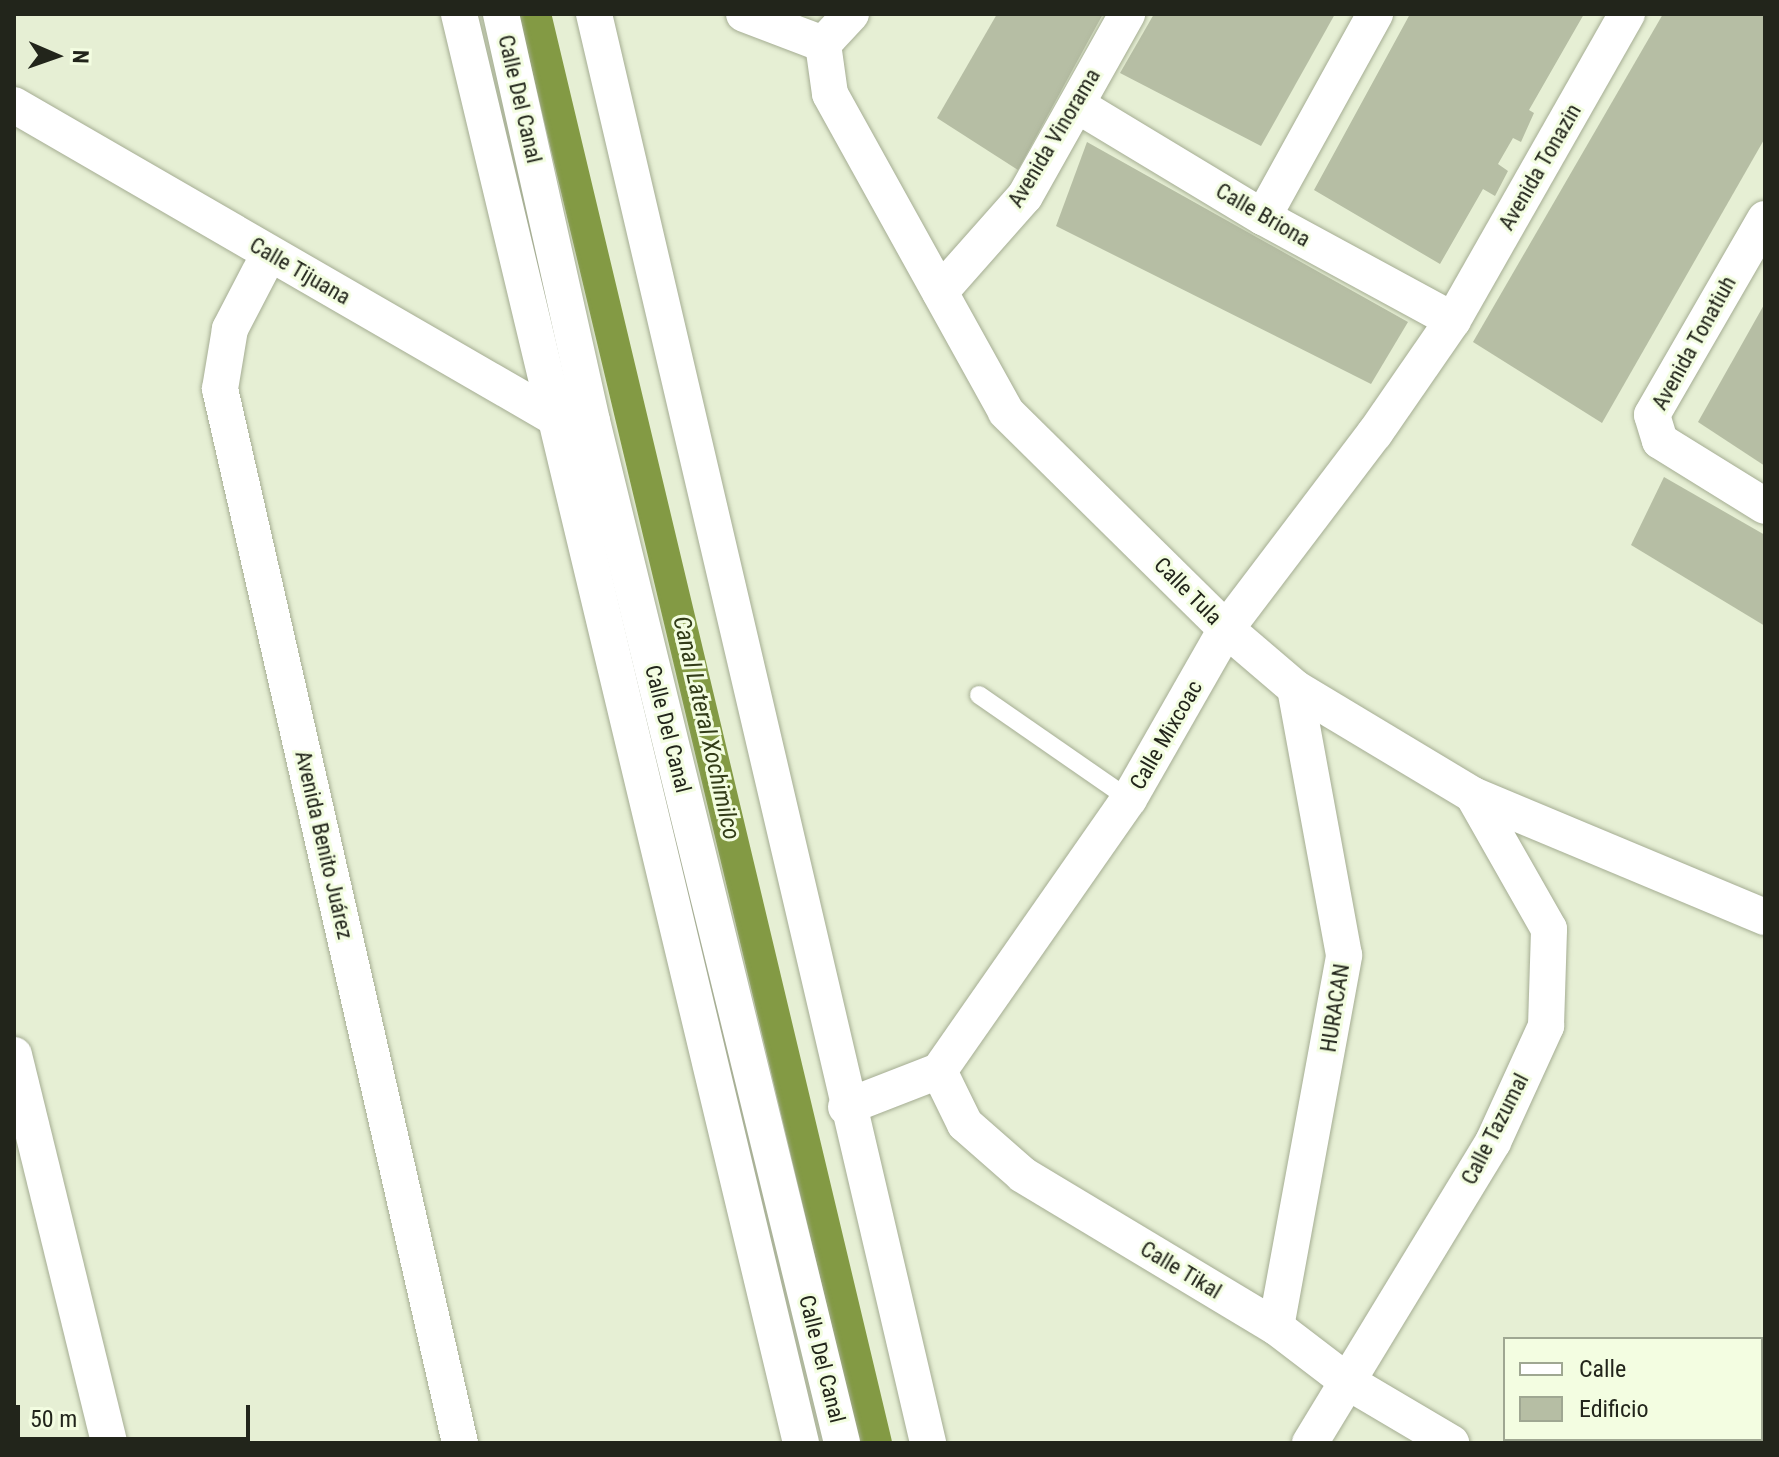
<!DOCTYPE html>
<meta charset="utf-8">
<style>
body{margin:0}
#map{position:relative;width:1779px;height:1457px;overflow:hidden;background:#e6efd4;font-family:"Roboto Condensed",sans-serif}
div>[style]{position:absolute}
.canal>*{height:32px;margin:-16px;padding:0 16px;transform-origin:16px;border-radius:16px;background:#839a44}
.building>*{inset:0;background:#b6bea4}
.roads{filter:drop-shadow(0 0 2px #a5ad93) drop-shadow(0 0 2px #a5ad93)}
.lane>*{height:18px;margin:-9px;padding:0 9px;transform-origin:9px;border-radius:9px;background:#fff}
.street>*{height:36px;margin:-18px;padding:0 18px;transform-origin:18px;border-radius:18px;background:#fff}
span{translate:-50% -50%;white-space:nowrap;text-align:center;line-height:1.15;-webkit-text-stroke:6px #f3fde1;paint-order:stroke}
.street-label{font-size:22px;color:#22251b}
.water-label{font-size:24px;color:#323c18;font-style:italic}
.frame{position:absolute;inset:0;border:16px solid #22251b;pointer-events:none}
.legend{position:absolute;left:1503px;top:1337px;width:260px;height:104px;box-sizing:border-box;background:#f3fde1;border:2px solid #9fa792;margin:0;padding:10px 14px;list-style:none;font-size:24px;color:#22251b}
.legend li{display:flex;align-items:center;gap:16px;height:40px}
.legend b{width:40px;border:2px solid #9fa792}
.north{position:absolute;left:16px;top:16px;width:80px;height:80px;-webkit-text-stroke:6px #f3fde1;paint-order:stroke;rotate:92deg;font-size:22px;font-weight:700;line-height:32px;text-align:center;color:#22251b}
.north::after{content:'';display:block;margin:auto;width:28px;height:36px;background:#22251b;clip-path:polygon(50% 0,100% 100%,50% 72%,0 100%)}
.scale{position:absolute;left:16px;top:1405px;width:234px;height:36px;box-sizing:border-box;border:4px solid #22251b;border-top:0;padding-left:10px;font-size:24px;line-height:28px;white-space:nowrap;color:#22251b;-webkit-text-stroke:6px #f3fde1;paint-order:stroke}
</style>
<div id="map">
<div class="canal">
<div style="left:535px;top:14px;width:1469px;rotate:76.58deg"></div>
</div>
<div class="building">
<div style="clip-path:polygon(997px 14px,1103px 14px,1018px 170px,937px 118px)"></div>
<div style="clip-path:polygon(1154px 14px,1335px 14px,1261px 146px,1120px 73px)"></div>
<div style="clip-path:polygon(1410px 14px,1584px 14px,1529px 110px,1534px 113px,1521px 142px,1513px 138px,1498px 164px,1508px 171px,1495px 196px,1483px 189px,1440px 264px,1314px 190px)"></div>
<div style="clip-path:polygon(1663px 14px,1765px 14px,1765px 138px,1602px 423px,1473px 342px)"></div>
<div style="clip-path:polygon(1087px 142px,1408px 322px,1371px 384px,1056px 226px)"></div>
<div style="clip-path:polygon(1765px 303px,1765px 466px,1698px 422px)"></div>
<div style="clip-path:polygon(1664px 477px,1765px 535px,1765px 626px,1631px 545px)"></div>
</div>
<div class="roads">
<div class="lane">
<div style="left:979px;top:695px;width:183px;rotate:34.7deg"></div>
</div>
<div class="street">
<div style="left:459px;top:14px;width:1469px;rotate:76.54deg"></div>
<div style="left:501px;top:14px;width:417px;rotate:77.4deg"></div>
<div style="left:592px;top:421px;width:1052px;rotate:76.25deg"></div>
<div style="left:594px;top:14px;width:1468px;rotate:76.84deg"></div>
<div style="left:744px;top:14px;width:85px;rotate:20.8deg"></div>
<div style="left:823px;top:44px;width:50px;rotate:82deg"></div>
<div style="left:830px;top:94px;width:363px;rotate:61deg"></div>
<div style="left:1006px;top:412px;width:309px;rotate:44.6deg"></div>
<div style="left:1226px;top:629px;width:91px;rotate:40.5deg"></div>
<div style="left:1295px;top:688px;width:208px;rotate:31deg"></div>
<div style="left:1473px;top:795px;width:316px;rotate:22.7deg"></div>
<div style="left:823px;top:44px;width:41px;rotate:-47deg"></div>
<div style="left:14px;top:105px;width:627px;rotate:30.04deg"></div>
<div style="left:557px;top:419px;width:11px;rotate:5deg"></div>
<div style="left:1077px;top:105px;width:217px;rotate:31.1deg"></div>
<div style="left:1263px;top:217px;width:216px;rotate:28.5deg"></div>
<div style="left:1263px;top:217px;width:232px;rotate:-61.1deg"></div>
<div style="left:1765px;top:219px;width:226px;rotate:120deg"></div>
<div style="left:1652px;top:415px;width:27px;rotate:73deg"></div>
<div style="left:1660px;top:441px;width:123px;rotate:31.8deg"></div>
<div style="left:269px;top:254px;width:85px;rotate:117.5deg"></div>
<div style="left:230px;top:329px;width:61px;rotate:99.5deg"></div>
<div style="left:220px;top:389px;width:1081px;rotate:77.17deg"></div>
<div style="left:940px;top:292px;width:128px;rotate:-48.5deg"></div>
<div style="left:1025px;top:196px;width:209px;rotate:-60.7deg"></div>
<div style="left:14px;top:1055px;width:399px;rotate:76.2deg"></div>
<div style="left:939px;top:1071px;width:59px;rotate:63.9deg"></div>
<div style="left:965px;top:1124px;width:77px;rotate:41.3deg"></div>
<div style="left:1023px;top:1175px;width:295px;rotate:31deg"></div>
<div style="left:1276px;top:1327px;width:91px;rotate:37.4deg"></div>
<div style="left:1348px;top:1382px;width:120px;rotate:30.6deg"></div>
<div style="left:846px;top:1107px;width:100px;rotate:-21.2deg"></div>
<div style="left:939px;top:1071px;width:332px;rotate:-55.1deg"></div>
<div style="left:1129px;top:799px;width:196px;rotate:-60.3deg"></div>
<div style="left:1226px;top:629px;width:246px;rotate:-52.8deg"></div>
<div style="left:1375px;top:433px;width:137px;rotate:-55.4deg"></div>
<div style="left:1453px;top:320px;width:352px;rotate:-60.4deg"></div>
<div style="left:1276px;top:1327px;width:378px;rotate:-79.6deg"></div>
<div style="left:1344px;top:955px;width:271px;rotate:-100.4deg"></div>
<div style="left:1310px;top:1443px;width:352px;rotate:-58.7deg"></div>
<div style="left:1493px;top:1142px;width:128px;rotate:-65.4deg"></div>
<div style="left:1546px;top:1026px;width:97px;rotate:-88.2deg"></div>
<div style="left:1549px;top:929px;width:154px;rotate:-119.6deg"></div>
</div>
</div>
<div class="street-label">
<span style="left:520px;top:99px;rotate:77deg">Calle Del Canal</span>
<span style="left:1054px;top:138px;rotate:-59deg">Avenida Vinorama</span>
<span style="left:1540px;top:167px;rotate:-60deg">Avenida Tonazin</span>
<span style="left:1263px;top:215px;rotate:30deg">Calle Briona</span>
<span style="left:300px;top:271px;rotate:30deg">Calle Tijuana</span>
<span style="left:1694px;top:343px;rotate:-61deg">Avenida Tonatiuh</span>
<span style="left:1188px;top:591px;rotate:45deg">Calle Tula</span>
<span style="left:668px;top:729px;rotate:76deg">Calle Del Canal</span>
<span style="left:1166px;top:735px;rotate:-60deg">Calle Mixcoac</span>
<span style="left:324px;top:845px;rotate:77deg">Avenida Benito Juárez</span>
<span style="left:1335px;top:1008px;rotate:-81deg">HURACAN</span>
<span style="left:1495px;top:1129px;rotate:-63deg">Calle Tazumal</span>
<span style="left:1181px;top:1270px;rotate:31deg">Calle Tikal</span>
<span style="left:822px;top:1359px;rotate:76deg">Calle Del Canal</span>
</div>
<div class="water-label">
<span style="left:706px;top:728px;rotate:77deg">Canal Lateral Xochimilco</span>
</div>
<div class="frame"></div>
<ul class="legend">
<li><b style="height:10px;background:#fff"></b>Calle</li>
<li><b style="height:22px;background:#b6bea4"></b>Edificio</li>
</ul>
<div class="north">N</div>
<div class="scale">50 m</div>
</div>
